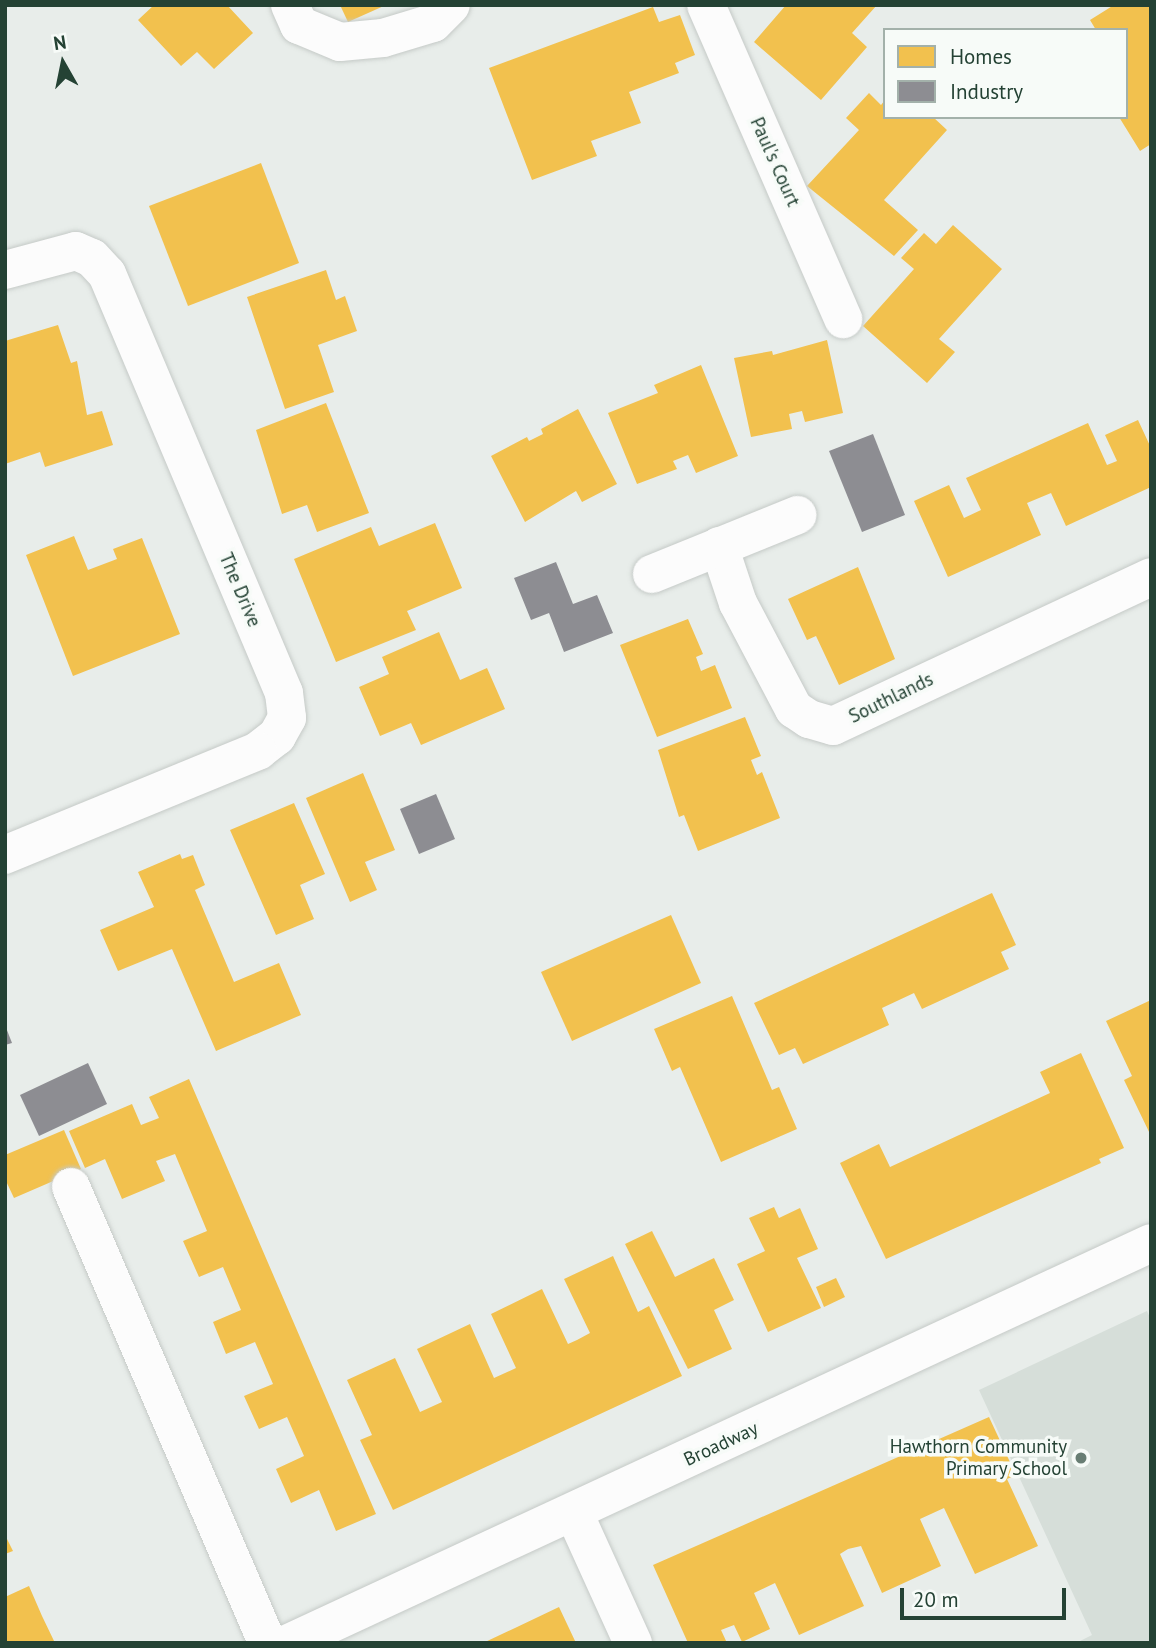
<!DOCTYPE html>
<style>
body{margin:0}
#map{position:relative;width:1156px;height:1648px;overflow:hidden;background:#e8edea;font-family:"PT Sans",sans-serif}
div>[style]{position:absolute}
.built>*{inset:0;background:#d6ded9}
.homes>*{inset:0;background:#f2c14e}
.industry>*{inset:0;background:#8d8d92}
.roads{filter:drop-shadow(0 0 2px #c5cac7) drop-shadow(0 0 2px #c5cac7)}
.minor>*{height:38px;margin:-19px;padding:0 19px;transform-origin:19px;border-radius:19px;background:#fcfcfc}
.dots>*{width:19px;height:19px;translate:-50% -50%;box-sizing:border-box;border:4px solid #f7fbf8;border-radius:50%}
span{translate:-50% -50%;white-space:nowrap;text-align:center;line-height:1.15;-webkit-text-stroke:7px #f7fbf8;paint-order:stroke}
.street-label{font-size:19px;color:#244234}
.poi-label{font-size:19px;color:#244234}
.right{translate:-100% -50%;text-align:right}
.frame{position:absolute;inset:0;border:7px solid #244234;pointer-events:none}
.legend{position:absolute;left:883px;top:28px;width:245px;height:91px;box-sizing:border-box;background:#f7fbf8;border:2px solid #a3b1aa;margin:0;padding:9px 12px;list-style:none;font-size:21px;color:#244234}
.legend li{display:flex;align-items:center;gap:14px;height:35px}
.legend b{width:35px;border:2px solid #a3b1aa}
.north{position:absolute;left:28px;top:28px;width:70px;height:70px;-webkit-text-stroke:5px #f7fbf8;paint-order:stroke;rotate:351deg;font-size:19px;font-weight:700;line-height:28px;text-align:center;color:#244234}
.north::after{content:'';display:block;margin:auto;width:24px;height:32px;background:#244234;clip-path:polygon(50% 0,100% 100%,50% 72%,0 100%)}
.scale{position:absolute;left:900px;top:1588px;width:166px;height:32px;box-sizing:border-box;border:4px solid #244234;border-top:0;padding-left:9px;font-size:21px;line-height:24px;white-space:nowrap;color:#244234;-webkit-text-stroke:5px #f7fbf8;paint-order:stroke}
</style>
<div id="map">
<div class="built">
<div style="clip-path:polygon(1147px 1311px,1151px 1320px,1151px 1643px,1076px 1643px,1092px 1635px,979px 1390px)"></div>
</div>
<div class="homes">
<div style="clip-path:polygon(154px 5px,227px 5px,253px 33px,214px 69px,197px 52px,181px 66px,138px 20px)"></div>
<div style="clip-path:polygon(340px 5px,386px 5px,348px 22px)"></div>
<div style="clip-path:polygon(786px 5px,877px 5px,852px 33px,867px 47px,821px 100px,754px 42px)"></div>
<div style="clip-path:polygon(1114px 5px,1151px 5px,1151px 144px,1140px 151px,1119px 117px,1126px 117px,1126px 30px,1096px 30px,1090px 20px)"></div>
<div style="clip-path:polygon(653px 7px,659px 22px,680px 15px,695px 55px,675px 63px,679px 73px,629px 92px,641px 123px,591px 141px,597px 156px,532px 180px,489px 68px)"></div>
<div style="clip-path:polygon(869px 93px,881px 105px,885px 100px,885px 117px,933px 117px,947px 130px,884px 200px,918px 230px,894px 256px,807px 186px,859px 130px,846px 118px)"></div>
<div style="clip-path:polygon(261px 163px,299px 263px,188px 306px,149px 206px)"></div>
<div style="clip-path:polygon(953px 225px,1002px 269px,939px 339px,955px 352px,927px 383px,863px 326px,914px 269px,901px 258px,924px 233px,936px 244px)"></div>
<div style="clip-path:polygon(326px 270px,336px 300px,345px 296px,357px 331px,318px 345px,334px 392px,285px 409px,247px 297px)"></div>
<div style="clip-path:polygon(58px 325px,71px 363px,77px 361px,87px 415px,102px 411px,113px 445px,45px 467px,40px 452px,5px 464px,5px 341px)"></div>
<div style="clip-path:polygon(827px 340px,843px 413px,805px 422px,802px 411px,789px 414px,792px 429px,751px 437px,734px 358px,772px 351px,773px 355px)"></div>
<div style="clip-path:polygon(701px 365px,738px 456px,696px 473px,688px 455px,673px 461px,677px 469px,637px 484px,608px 413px,658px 393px,654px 385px)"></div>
<div style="clip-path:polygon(326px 403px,369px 513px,317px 532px,307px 505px,282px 514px,256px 430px)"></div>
<div style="clip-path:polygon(578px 409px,617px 484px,582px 502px,576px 491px,525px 522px,491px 456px,527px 437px,529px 441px,543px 434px,541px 429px)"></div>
<div style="clip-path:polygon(1138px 420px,1151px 448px,1151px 487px,1066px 526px,1051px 493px,1027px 503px,1041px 535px,948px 577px,914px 501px,949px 485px,964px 518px,981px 510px,966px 478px,1088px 423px,1107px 465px,1117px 461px,1105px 435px)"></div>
<div style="clip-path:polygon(435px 523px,462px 588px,407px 611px,416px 630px,336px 662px,294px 559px,371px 527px,379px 546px)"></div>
<div style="clip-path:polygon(74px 536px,88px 570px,117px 559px,113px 549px,142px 538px,180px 634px,73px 676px,26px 555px)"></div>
<div style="clip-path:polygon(858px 567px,895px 659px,839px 685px,816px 636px,807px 640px,788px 599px)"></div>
<div style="clip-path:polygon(688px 619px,703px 654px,696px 657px,701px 671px,715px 665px,732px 708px,657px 737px,620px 645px)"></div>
<div style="clip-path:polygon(439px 632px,460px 680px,487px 668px,505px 709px,421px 745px,411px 723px,380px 736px,359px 687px,389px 674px,382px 657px)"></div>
<div style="clip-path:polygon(745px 717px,761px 756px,751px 760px,757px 775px,762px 772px,780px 818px,698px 851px,684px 815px,679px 817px,658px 750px)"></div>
<div style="clip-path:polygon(363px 773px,395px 850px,365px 862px,377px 890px,350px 902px,306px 798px)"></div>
<div style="clip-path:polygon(294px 803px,325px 874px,300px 885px,314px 919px,276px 935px,230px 830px)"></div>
<div style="clip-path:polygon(180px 854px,182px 859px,193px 855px,205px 885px,195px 890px,234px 982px,279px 963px,301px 1015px,216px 1051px,172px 949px,118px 971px,100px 930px,154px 907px,138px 872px)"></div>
<div style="clip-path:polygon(992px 893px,1016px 945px,1001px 952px,1009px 969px,922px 1009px,914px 993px,882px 1008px,889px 1025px,803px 1064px,795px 1048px,779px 1055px,754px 1003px)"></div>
<div style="clip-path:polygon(671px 915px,701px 983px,572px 1041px,541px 972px)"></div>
<div style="clip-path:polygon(732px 996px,772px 1090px,779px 1087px,797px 1129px,721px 1162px,680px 1067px,672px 1071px,654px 1029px)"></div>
<div style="clip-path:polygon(1151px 1000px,1151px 1136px,1124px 1080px,1132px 1076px,1106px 1021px)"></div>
<div style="clip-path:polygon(1081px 1053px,1124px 1148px,1099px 1159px,1101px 1163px,886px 1259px,840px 1163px,879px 1144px,890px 1167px,1050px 1093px,1040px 1072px)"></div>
<div style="clip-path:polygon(189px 1079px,376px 1514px,336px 1531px,319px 1490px,291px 1503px,276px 1469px,304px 1456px,287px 1417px,259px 1429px,244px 1396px,273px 1384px,255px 1342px,226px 1354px,213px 1322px,241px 1310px,223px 1267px,199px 1277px,183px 1241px,207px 1231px,175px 1154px,156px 1161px,165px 1181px,122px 1199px,105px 1159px,85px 1168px,69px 1131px,132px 1104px,141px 1125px,159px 1118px,149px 1097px)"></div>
<div style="clip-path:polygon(64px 1130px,81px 1169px,14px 1198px,5px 1179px,5px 1155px)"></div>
<div style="clip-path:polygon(774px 1207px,779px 1218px,800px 1208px,818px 1249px,797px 1258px,821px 1308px,768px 1332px,737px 1264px,765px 1251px,749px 1218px)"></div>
<div style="clip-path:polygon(652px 1231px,675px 1277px,714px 1258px,734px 1300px,714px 1310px,732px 1349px,688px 1369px,625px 1244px)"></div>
<div style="clip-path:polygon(613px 1256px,638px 1312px,649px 1306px,682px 1376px,393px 1510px,360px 1440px,372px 1435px,347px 1380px,395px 1358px,420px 1412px,442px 1402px,417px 1349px,470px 1324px,494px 1378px,516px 1368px,491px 1314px,542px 1289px,568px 1344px,577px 1340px,590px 1333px,564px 1279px)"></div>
<div style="clip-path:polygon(836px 1278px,845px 1297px,824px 1307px,816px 1287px)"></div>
<div style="clip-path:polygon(989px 1417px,1016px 1475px,1007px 1479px,1038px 1546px,975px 1574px,944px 1508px,920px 1519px,941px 1566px,882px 1593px,861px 1546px,848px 1549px,840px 1554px,864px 1606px,799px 1635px,775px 1583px,754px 1593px,770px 1629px,742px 1642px,734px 1625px,721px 1630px,727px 1643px,688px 1643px,653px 1565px)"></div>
<div style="clip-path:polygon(5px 1535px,13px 1551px,5px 1554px)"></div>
<div style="clip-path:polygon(29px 1586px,42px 1616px,55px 1643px,5px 1643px,5px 1597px)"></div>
<div style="clip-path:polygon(559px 1607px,576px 1643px,483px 1643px,515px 1628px)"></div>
</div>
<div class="industry">
<div style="clip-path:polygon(873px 434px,905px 515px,862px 532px,829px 451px)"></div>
<div style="clip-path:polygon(556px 562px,573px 604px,597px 595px,613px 633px,564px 652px,549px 613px,531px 620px,514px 578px)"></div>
<div style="clip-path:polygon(436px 794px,455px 839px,419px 854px,400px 809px)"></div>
<div style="clip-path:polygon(5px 1025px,12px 1043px,5px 1045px)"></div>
<div style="clip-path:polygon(88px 1063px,107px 1104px,39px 1136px,20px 1095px)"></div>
</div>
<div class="roads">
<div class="minor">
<div style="left:290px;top:5px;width:22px;rotate:66deg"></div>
<div style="left:299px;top:25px;width:44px;rotate:22.5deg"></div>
<div style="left:340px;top:42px;width:43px;rotate:-5.3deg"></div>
<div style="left:383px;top:38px;width:52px;rotate:-16.7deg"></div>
<div style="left:433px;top:23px;width:25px;rotate:-45deg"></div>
<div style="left:706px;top:5px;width:343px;rotate:66.4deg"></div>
<div style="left:5px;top:270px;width:73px;rotate:-15deg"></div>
<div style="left:76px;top:251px;width:17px;rotate:24deg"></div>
<div style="left:92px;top:258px;width:22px;rotate:47deg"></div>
<div style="left:107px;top:274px;width:455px;rotate:67.1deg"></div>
<div style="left:284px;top:693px;width:25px;rotate:83deg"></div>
<div style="left:287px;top:718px;width:21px;rotate:119deg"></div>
<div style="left:277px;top:736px;width:24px;rotate:142deg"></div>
<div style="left:258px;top:751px;width:274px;rotate:157.7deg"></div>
<div style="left:719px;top:546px;width:60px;rotate:71.6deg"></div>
<div style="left:738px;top:603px;width:120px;rotate:62.2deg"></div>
<div style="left:794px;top:709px;width:18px;rotate:34deg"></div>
<div style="left:809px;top:719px;width:25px;rotate:16deg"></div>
<div style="left:833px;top:726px;width:351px;rotate:-25.1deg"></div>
<div style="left:652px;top:574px;width:157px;rotate:-22.1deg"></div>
<div style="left:71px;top:1187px;width:496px;rotate:66.7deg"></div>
<div style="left:574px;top:1513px;width:143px;rotate:65.6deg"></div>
<div style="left:289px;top:1643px;width:950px;rotate:-24.89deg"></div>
</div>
</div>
<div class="dots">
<div style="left:1081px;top:1458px;background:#697e74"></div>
</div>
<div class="street-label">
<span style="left:775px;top:162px;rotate:66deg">Paul's Court</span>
<span style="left:240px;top:590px;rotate:67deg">The Drive</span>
<span style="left:891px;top:698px;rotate:-26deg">Southlands</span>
<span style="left:721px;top:1444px;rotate:-25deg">Broadway</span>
</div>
<div class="poi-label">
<span class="right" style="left:1067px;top:1458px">Hawthorn Community<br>Primary School</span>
</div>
<div class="frame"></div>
<ul class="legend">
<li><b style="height:19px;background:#f2c14e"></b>Homes</li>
<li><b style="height:19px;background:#8d8d92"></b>Industry</li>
</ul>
<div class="north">N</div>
<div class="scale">20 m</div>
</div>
